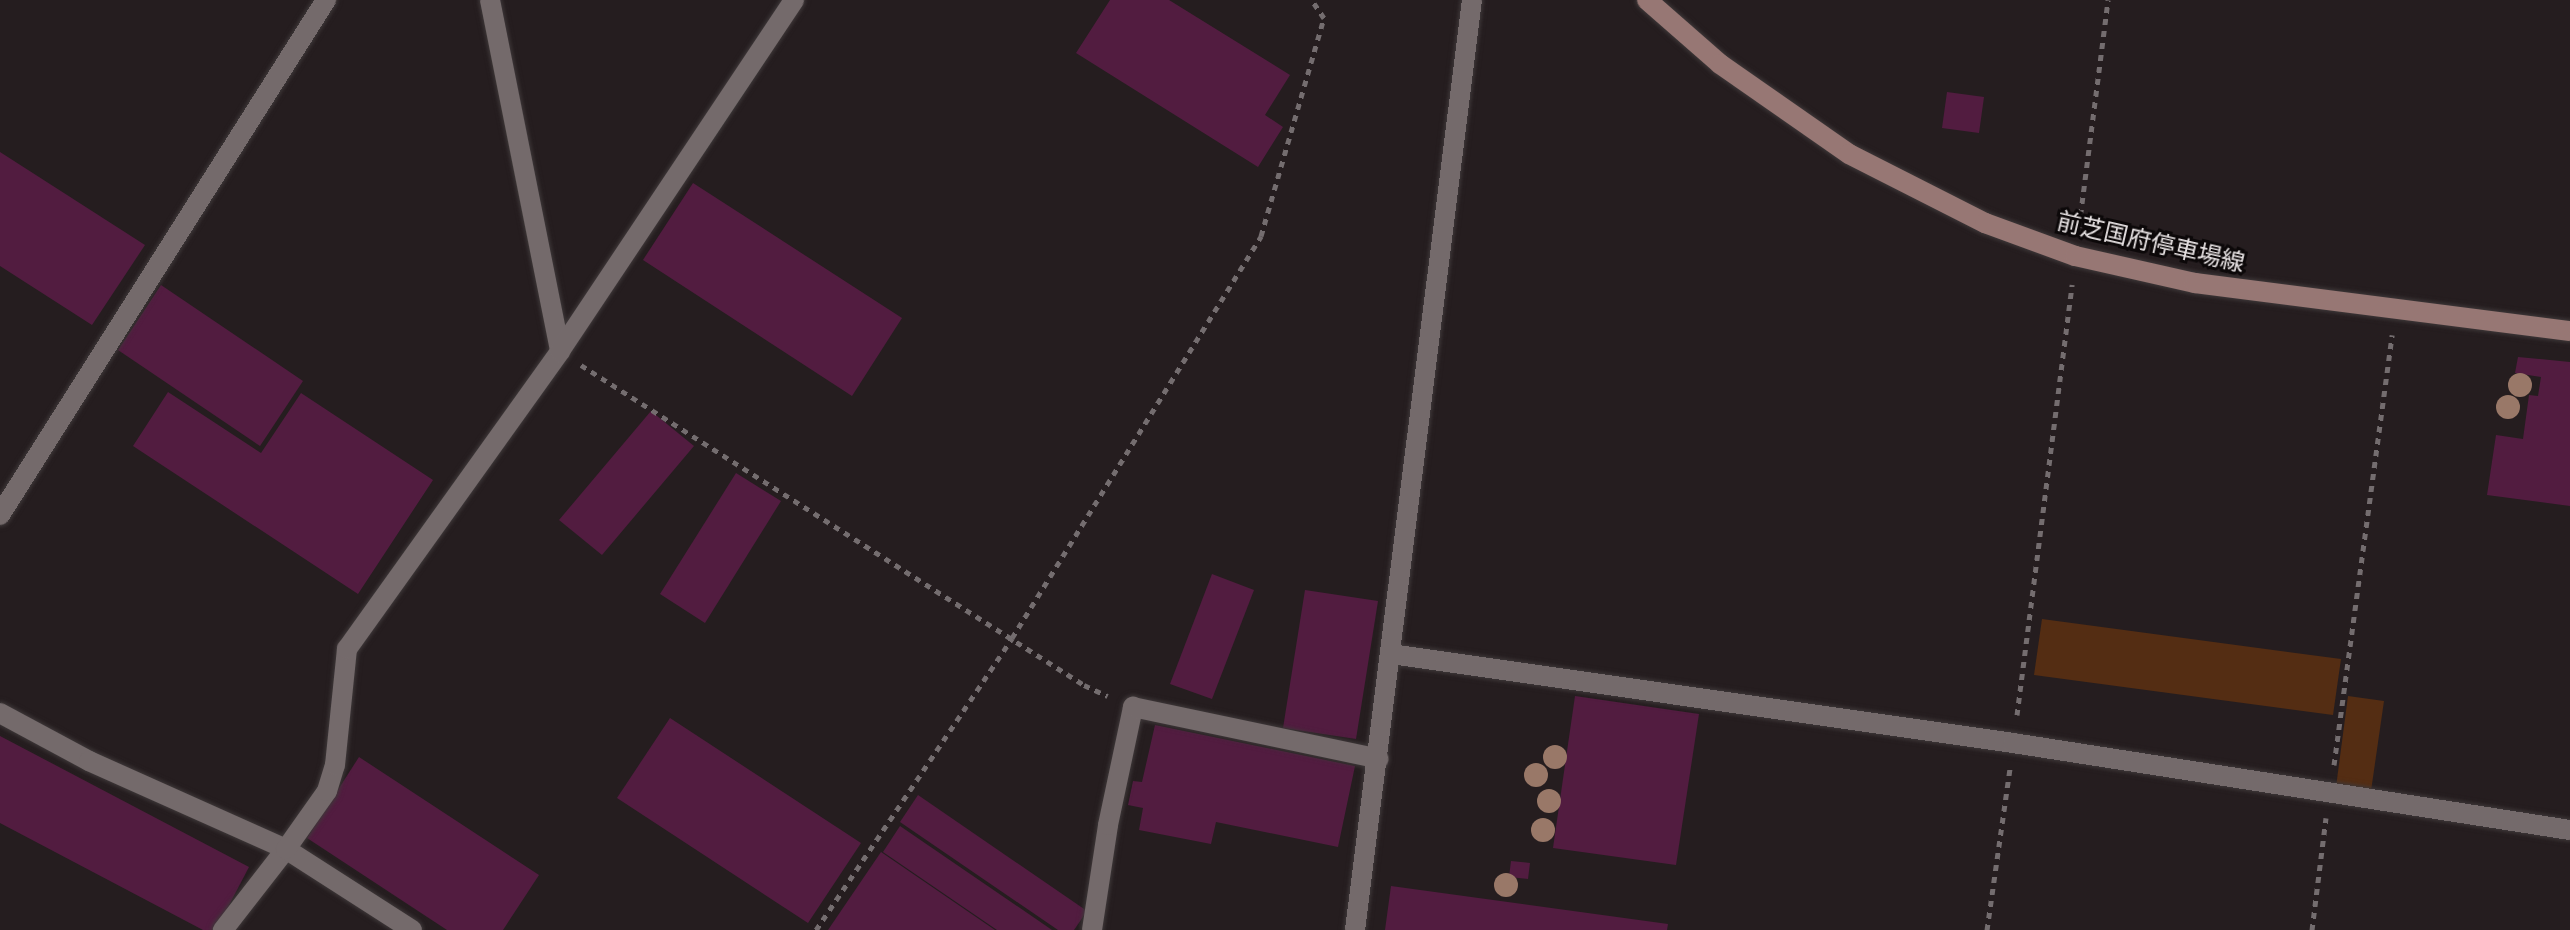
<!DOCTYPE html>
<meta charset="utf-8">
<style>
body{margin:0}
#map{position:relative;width:2570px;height:930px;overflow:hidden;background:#251d1f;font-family:Ubuntu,"Noto Sans JP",sans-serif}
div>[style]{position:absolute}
.green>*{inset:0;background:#542d13}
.building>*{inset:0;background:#521c40}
.path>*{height:5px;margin-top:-2.5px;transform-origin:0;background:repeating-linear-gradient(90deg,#746d6f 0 6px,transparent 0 12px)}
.roads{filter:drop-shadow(0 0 2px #3e3839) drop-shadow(0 0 2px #3e3839)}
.street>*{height:20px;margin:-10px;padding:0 10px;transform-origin:10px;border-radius:10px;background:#746a6b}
.secondary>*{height:20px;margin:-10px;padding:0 10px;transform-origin:10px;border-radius:10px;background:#977774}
.trees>*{width:24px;height:24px;margin:-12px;border-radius:50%;background:#997868}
span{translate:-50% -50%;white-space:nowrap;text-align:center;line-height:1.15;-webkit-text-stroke:6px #0c0809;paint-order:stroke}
.street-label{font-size:24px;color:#e7e2e3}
</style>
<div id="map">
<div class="green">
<div style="clip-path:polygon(2042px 619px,2341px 659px,2333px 715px,2034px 675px)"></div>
<div style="clip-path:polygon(2348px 696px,2384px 701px,2371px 791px,2336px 787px)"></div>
</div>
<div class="building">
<div style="clip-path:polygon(1110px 0,1169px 0,1290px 75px,1265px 115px,1283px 127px,1258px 167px,1076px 53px)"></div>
<div style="clip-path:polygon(1947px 92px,1984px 97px,1979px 133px,1942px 128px)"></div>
<div style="clip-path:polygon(0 152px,145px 245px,92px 325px,0 266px)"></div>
<div style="clip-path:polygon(693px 183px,902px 318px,852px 396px,643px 260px)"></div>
<div style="clip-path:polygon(161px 285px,303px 381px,260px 446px,118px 350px)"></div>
<div style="clip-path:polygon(2518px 357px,2570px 362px,2570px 506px,2487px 495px,2496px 435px,2523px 439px,2529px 395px,2538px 396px,2541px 377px,2515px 373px)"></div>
<div style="clip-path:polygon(168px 392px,261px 453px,301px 393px,433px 480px,358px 594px,133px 446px)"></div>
<div style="clip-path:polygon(651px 411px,694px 446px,602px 555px,559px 520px)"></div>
<div style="clip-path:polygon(736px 473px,781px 501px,705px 623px,660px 594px)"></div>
<div style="clip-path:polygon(1212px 574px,1254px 590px,1212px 699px,1170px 684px)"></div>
<div style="clip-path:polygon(1305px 590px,1378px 601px,1356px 739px,1283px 728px)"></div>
<div style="clip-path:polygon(1575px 696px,1699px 714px,1676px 865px,1553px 848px)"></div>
<div style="clip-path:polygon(670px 718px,861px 843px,808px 923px,617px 798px)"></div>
<div style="clip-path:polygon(1155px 725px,1355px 766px,1338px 847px,1216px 822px,1211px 844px,1139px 830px,1143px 808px,1128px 805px,1133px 781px,1142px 782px)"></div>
<div style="clip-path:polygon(0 736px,249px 867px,216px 930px,203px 930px,0 823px)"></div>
<div style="clip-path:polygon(359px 757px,539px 875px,503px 930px,447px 930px,307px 838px)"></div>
<div style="clip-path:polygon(918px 795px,1087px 911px,1074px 930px,1058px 930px,900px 822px)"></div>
<div style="clip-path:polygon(900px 826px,1052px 930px,997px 930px,883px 852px)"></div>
<div style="clip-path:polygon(881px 852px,995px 930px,828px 930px)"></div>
<div style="clip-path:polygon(1511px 861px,1530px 863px,1528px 879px,1509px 877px)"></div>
<div style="clip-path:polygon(1391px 886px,1668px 924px,1667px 930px,1385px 930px)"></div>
</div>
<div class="path">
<div style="left:2079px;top:227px;width:229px;rotate:-82.7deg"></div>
<div style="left:581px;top:365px;width:596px;rotate:32.46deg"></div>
<div style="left:1084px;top:685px;width:26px;rotate:25deg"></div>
<div style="left:2017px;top:715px;width:434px;rotate:-82.7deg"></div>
<div style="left:2334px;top:765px;width:434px;rotate:-82.3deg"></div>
<div style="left:816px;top:930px;width:352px;rotate:-56.1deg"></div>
<div style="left:1012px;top:638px;width:473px;rotate:-58.2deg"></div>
<div style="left:1261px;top:236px;width:227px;rotate:-73.9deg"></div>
<div style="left:1324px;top:18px;width:22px;rotate:-124deg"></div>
<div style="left:1987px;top:930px;width:163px;rotate:-81.9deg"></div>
<div style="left:2312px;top:930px;width:113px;rotate:-82.9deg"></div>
</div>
<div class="roads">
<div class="street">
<div style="left:490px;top:0;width:358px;rotate:78.7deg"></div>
<div style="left:0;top:515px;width:610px;rotate:-57.67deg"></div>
<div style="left:1391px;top:654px;width:628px;rotate:8.14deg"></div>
<div style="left:2013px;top:743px;width:564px;rotate:8.88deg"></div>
<div style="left:0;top:713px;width:101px;rotate:28.3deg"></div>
<div style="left:89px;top:761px;width:216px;rotate:24.1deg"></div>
<div style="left:286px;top:849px;width:103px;rotate:127.9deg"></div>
<div style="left:412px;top:930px;width:150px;rotate:-147.3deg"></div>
<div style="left:286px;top:849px;width:71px;rotate:-54.7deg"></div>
<div style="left:327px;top:791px;width:27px;rotate:-73deg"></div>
<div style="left:335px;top:765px;width:117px;rotate:-84.1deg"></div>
<div style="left:347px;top:649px;width:366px;rotate:-54.4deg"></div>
<div style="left:560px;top:351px;width:422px;rotate:-56.3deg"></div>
<div style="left:1092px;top:930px;width:106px;rotate:-81.3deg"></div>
<div style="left:1108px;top:825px;width:121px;rotate:-78deg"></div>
<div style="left:1133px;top:707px;width:251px;rotate:11.9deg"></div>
<div style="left:1355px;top:930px;width:937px;rotate:-82.83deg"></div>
</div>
<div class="secondary">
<div style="left:1647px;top:0;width:97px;rotate:41.2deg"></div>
<div style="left:1720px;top:64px;width:157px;rotate:34.9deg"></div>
<div style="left:1849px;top:154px;width:153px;rotate:26.9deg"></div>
<div style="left:1985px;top:223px;width:96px;rotate:20.1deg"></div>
<div style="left:2075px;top:256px;width:123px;rotate:12.7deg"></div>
<div style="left:2195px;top:283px;width:378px;rotate:7.3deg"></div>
</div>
</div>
<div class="trees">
<div style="left:2520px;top:385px"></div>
<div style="left:2508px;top:407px"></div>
<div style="left:1555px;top:757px"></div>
<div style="left:1536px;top:775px"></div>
<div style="left:1549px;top:801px"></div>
<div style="left:1543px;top:830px"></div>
<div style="left:1506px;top:885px"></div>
</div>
<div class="street-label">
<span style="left:2151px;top:242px;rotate:13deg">前芝国府停車場線</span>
</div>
</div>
